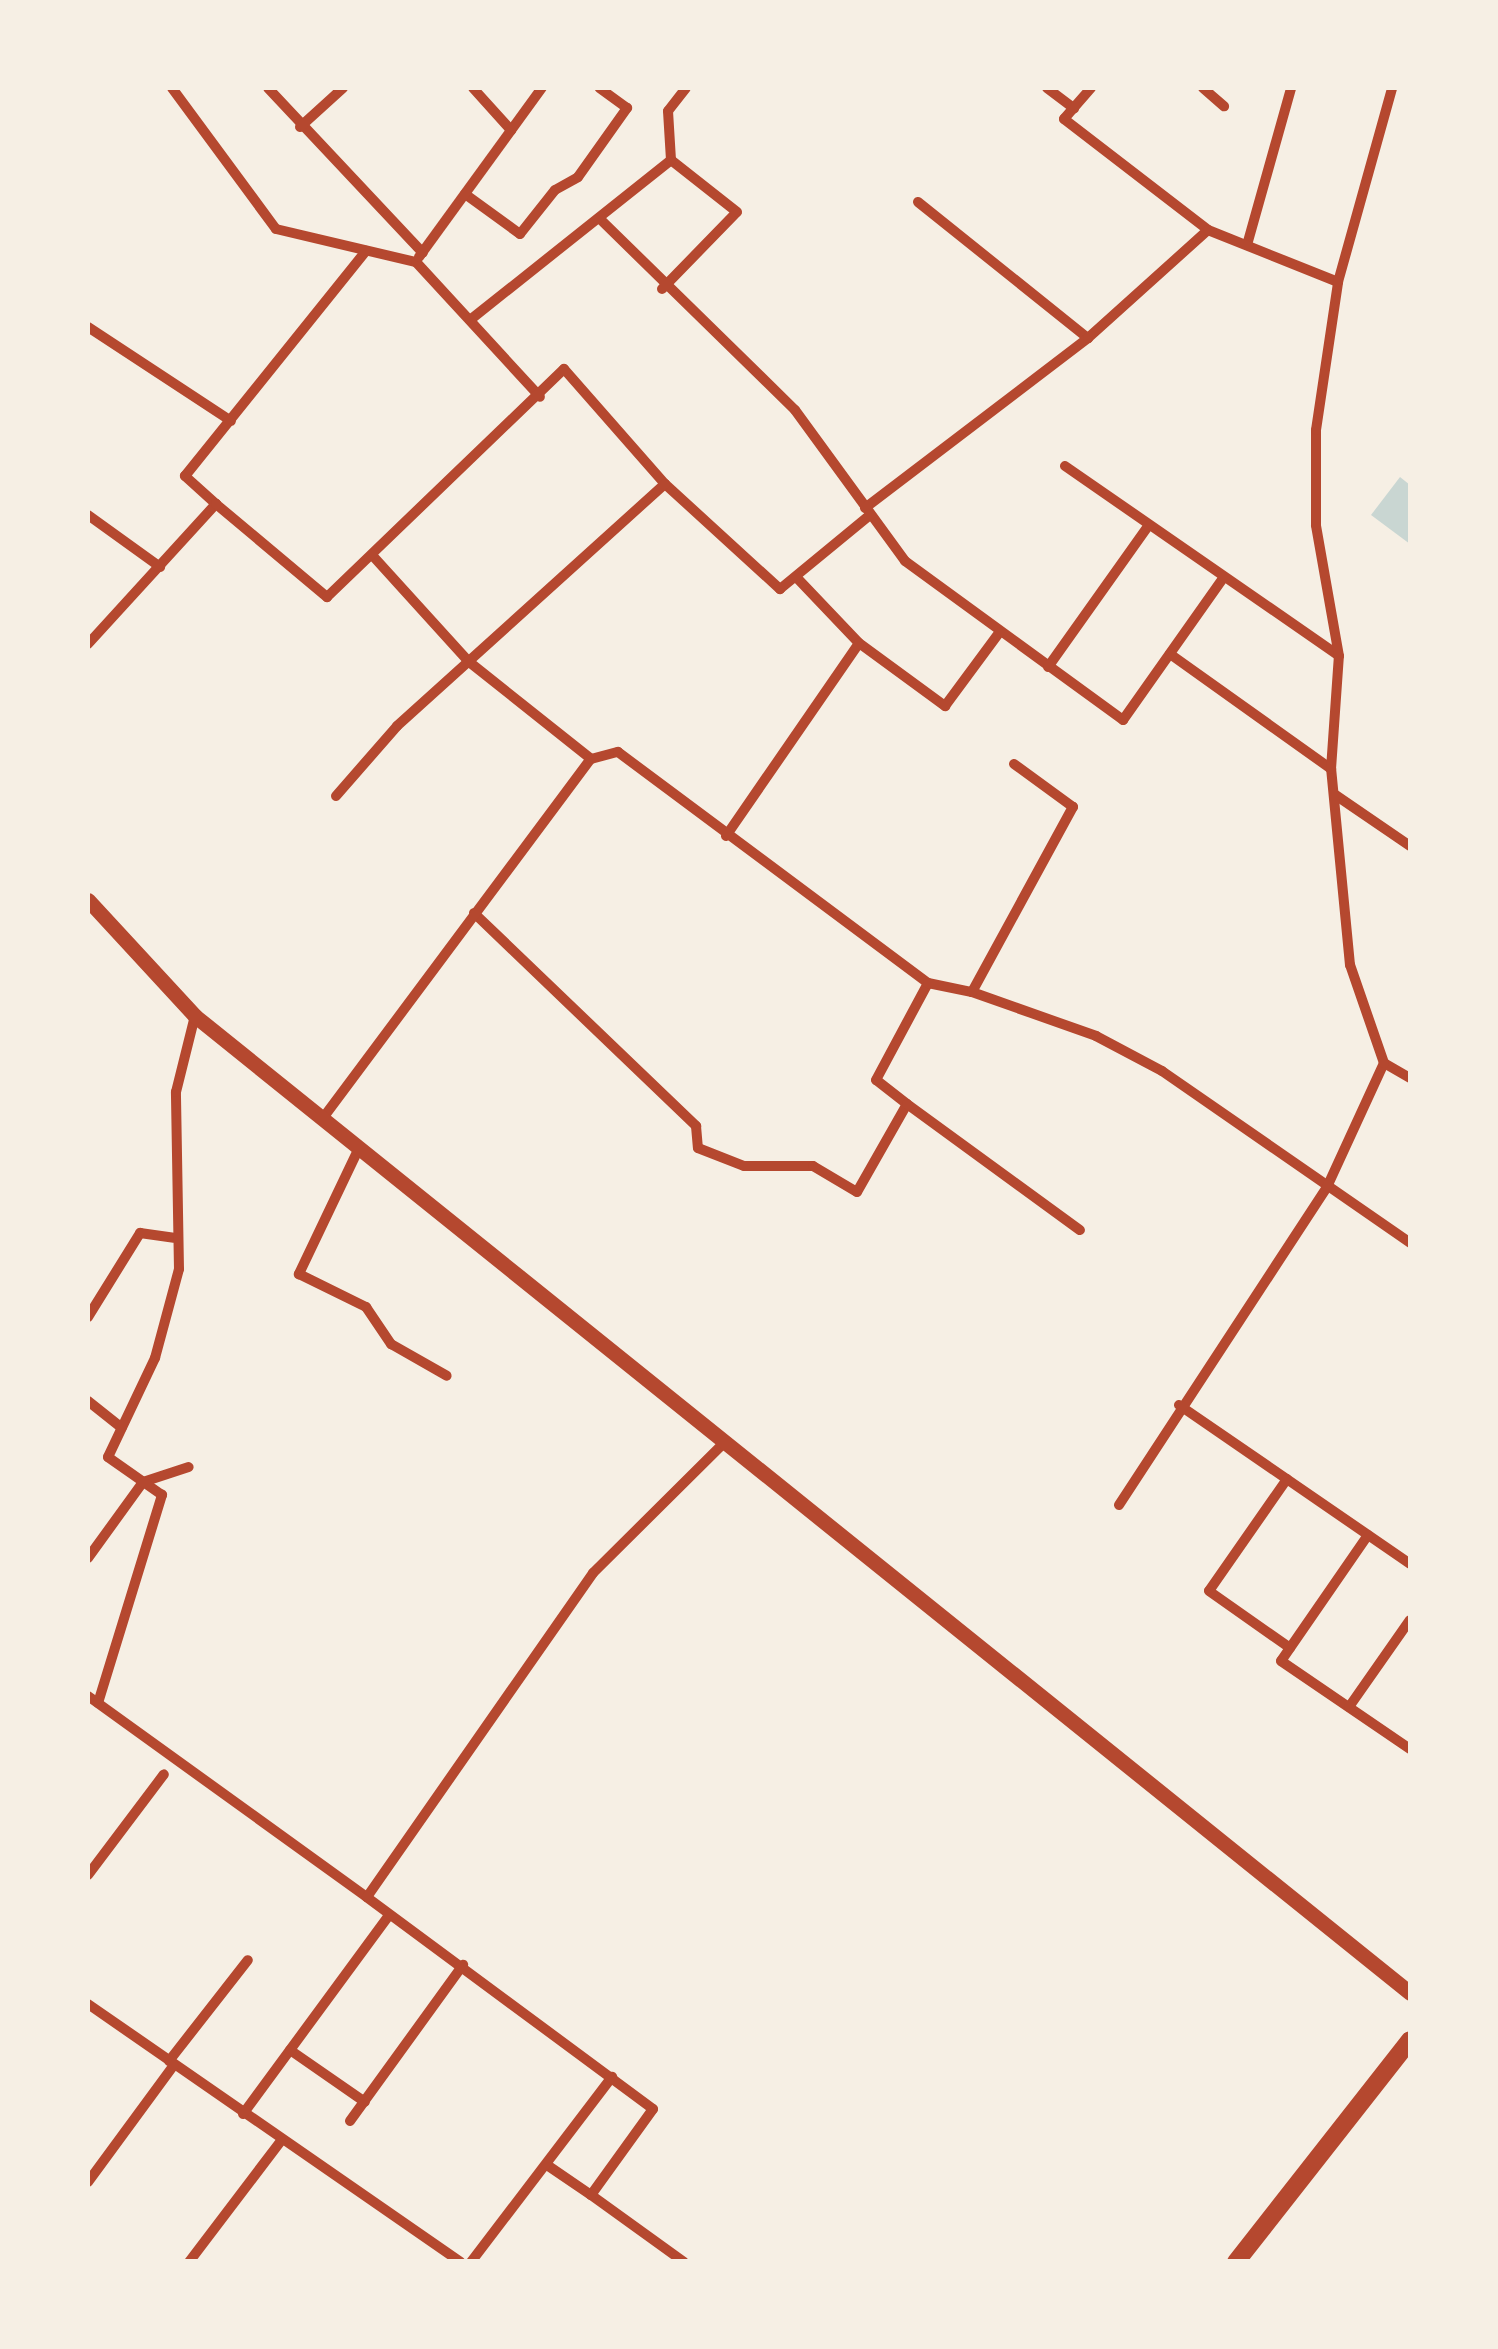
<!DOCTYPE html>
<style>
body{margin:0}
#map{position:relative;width:1498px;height:2349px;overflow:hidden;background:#f6efe4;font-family:"Public Sans",sans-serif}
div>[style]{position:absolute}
.water>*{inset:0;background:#c9d6d2}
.minor>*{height:10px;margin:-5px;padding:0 5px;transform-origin:5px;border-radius:5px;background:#b5482f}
.tertiary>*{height:15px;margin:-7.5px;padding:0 7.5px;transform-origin:7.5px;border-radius:7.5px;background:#b5482f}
.primary>*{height:18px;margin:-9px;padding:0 9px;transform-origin:9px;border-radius:9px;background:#b5482f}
span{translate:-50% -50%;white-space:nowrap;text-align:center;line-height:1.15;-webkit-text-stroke:8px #f6efe4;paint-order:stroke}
.frame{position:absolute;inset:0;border:90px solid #f6efe4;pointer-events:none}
</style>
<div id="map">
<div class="water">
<div style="clip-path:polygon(1400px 477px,1410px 485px,1410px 544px,1371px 515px)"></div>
</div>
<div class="minor">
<div style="left:172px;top:88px;width:175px;rotate:53.6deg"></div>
<div style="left:276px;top:229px;width:144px;rotate:13.3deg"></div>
<div style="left:416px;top:262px;width:183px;rotate:47.4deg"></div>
<div style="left:268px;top:88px;width:226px;rotate:46.8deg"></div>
<div style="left:473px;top:88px;width:57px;rotate:47.9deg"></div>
<div style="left:1047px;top:88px;width:34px;rotate:37deg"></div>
<div style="left:1091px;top:88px;width:41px;rotate:131.1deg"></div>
<div style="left:1064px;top:119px;width:182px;rotate:37.6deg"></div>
<div style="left:1203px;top:88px;width:28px;rotate:41deg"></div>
<div style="left:300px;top:127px;width:58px;rotate:-42.2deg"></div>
<div style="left:465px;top:194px;width:68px;rotate:36deg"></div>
<div style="left:520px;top:234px;width:56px;rotate:-51.5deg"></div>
<div style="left:555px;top:190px;width:26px;rotate:-29deg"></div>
<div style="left:578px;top:177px;width:85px;rotate:-54.6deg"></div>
<div style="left:627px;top:108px;width:34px;rotate:-144deg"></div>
<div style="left:918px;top:202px;width:218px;rotate:38.7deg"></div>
<div style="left:599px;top:218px;width:274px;rotate:44.4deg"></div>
<div style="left:795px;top:410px;width:187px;rotate:53.9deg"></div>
<div style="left:905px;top:561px;width:270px;rotate:36.1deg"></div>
<div style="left:1123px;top:720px;width:174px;rotate:-54.8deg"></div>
<div style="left:1247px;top:245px;width:163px;rotate:-74.3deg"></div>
<div style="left:419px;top:257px;width:209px;rotate:-54deg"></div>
<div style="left:662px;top:289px;width:107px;rotate:-45.8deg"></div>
<div style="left:737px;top:212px;width:84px;rotate:-141.8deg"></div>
<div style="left:470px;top:320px;width:257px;rotate:-38.5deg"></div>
<div style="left:671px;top:160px;width:49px;rotate:-93.5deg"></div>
<div style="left:668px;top:111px;width:29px;rotate:-52deg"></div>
<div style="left:88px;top:327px;width:171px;rotate:33.3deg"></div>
<div style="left:1065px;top:466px;width:333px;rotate:34.7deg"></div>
<div style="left:216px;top:504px;width:42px;rotate:-137.9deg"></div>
<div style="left:185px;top:476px;width:289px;rotate:-51.2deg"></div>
<div style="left:865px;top:508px;width:280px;rotate:-37.3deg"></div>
<div style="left:1088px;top:338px;width:161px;rotate:-42deg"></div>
<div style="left:1208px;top:230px;width:140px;rotate:21.8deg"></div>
<div style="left:88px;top:515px;width:89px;rotate:35.8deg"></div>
<div style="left:372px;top:555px;width:143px;rotate:47.8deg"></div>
<div style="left:468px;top:661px;width:157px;rotate:38.5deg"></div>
<div style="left:798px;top:579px;width:88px;rotate:46.4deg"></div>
<div style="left:859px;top:643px;width:107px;rotate:36.2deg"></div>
<div style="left:945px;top:706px;width:91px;rotate:-53.5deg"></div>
<div style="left:88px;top:644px;width:190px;rotate:-47.6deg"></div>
<div style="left:216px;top:504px;width:145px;rotate:40deg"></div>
<div style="left:327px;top:597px;width:329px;rotate:-43.9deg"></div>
<div style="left:564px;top:369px;width:153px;rotate:48.7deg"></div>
<div style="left:665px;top:484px;width:156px;rotate:42.4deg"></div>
<div style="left:780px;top:589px;width:117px;rotate:-39.4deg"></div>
<div style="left:1170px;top:654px;width:198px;rotate:35.5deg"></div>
<div style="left:1048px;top:667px;width:174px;rotate:-54.6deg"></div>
<div style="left:1334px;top:794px;width:92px;rotate:34.4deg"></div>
<div style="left:336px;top:796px;width:93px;rotate:-48.9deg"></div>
<div style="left:397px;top:726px;width:361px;rotate:-42.1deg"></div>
<div style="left:726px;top:836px;width:234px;rotate:-55.4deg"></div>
<div style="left:474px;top:913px;width:308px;rotate:43.8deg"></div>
<div style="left:696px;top:1126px;width:22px;rotate:85deg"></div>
<div style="left:698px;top:1148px;width:49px;rotate:21.4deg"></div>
<div style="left:744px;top:1166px;width:69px"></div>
<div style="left:813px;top:1166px;width:51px;rotate:30.6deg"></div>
<div style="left:857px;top:1192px;width:101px;rotate:-60.4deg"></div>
<div style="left:907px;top:1104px;width:39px;rotate:-142deg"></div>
<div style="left:876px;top:1080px;width:110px;rotate:-61.8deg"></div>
<div style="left:972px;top:992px;width:132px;rotate:19.5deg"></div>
<div style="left:1096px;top:1036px;width:75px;rotate:27.9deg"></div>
<div style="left:1162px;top:1071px;width:302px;rotate:34.7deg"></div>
<div style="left:1384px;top:1063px;width:30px;rotate:30deg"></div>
<div style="left:907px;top:1104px;width:214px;rotate:36.1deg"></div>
<div style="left:323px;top:1118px;width:448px;rotate:-53.3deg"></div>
<div style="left:591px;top:759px;width:28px;rotate:-15deg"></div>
<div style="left:618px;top:752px;width:387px;rotate:36.7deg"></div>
<div style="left:928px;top:983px;width:45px;rotate:11.6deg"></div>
<div style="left:972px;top:992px;width:211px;rotate:-61.4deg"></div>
<div style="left:1073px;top:807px;width:73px;rotate:-143.9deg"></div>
<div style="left:359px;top:1148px;width:140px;rotate:115.5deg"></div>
<div style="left:299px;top:1274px;width:75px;rotate:26.2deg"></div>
<div style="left:366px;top:1307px;width:45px;rotate:56deg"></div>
<div style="left:391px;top:1344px;width:64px;rotate:29.7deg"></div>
<div style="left:88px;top:1317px;width:99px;rotate:-58.2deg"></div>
<div style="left:140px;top:1233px;width:34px;rotate:8deg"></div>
<div style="left:88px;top:1401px;width:43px;rotate:38.5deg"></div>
<div style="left:1179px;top:1405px;width:280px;rotate:34.5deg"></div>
<div style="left:1287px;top:1479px;width:136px;rotate:124.9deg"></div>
<div style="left:1209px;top:1591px;width:99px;rotate:35.1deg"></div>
<div style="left:1119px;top:1505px;width:380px;rotate:-56.8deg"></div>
<div style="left:1327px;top:1187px;width:136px;rotate:-65.3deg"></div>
<div style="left:1384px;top:1063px;width:104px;rotate:-109.1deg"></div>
<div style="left:1350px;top:965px;width:197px;rotate:-95.5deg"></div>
<div style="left:1331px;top:769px;width:113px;rotate:-86deg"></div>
<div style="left:1339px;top:656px;width:133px;rotate:-100deg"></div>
<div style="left:1316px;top:525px;width:95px;rotate:-90deg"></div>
<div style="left:1316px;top:430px;width:150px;rotate:-81.5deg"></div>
<div style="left:1338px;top:282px;width:201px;rotate:-74.4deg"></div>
<div style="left:1368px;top:1535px;width:153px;rotate:124.6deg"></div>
<div style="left:1281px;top:1661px;width:156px;rotate:34.3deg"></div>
<div style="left:88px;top:1558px;width:94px;rotate:-54.1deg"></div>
<div style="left:143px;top:1482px;width:48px;rotate:-18.1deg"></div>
<div style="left:88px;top:1696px;width:344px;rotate:35.8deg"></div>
<div style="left:98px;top:1703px;width:218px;rotate:-72.9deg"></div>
<div style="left:162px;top:1495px;width:66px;rotate:-144.9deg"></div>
<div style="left:108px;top:1457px;width:110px;rotate:-64.6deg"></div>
<div style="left:155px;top:1358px;width:92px;rotate:-74.9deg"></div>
<div style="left:179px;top:1269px;width:177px;rotate:-91deg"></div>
<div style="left:176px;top:1092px;width:78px;rotate:-76deg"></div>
<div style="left:1349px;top:1707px;width:106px;rotate:-55deg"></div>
<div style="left:88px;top:1875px;width:126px;rotate:-53deg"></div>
<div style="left:88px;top:2004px;width:453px;rotate:34.7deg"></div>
<div style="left:290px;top:2050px;width:91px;rotate:34.7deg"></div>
<div style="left:169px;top:2061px;width:128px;rotate:-52deg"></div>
<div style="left:243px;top:2114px;width:247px;rotate:-53.7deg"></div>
<div style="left:350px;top:2121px;width:193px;rotate:-54.1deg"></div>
<div style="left:547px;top:2165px;width:53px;rotate:34.3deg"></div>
<div style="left:88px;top:2182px;width:145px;rotate:-53.7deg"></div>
<div style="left:189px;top:2262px;width:152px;rotate:-52.8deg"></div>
<div style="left:471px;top:2262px;width:233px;rotate:-52.7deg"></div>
<div style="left:684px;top:2262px;width:115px;rotate:-144.2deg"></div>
<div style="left:591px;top:2195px;width:106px;rotate:-54.2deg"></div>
<div style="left:653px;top:2109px;width:356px;rotate:-143.5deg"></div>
<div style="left:367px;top:1897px;width:395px;rotate:-55.1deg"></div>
<div style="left:593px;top:1573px;width:185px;rotate:-44.8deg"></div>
</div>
<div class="tertiary">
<div style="left:88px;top:900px;width:158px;rotate:47.3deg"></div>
<div style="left:195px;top:1016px;width:1559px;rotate:38.8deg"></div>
</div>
<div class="primary">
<div style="left:1236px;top:2262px;width:282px;rotate:-51.9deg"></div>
</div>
<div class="frame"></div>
</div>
